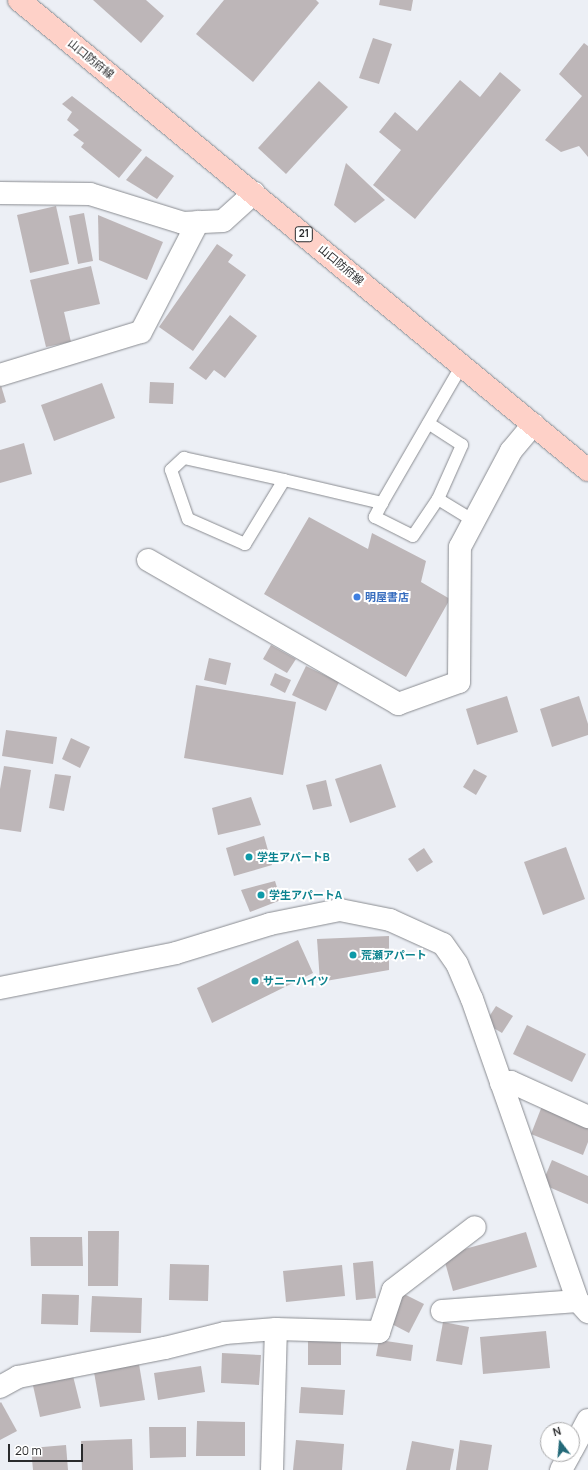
<!DOCTYPE html>
<meta charset="utf-8">
<style>
body{margin:0}
#map{position:relative;width:588px;height:1470px;overflow:hidden;background:#eceff5;font-family:Manrope,"Noto Sans JP",sans-serif}
div>[style]{position:absolute}
.building>*{inset:0;background:#bdb6b8}
.roads{filter:drop-shadow(0 0 1px #8a8c91) drop-shadow(0 0 1px #8a8c91)}
.lane>*{height:12px;margin:-6px;padding:0 6px;transform-origin:6px;border-radius:6px;background:#fff}
.street>*{height:22px;margin:-11px;padding:0 11px;transform-origin:11px;border-radius:11px;background:#fff}
.primary>*{height:22px;margin:-11px;padding:0 11px;transform-origin:11px;border-radius:11px;background:#fed1c8}
.dots>*{width:11px;height:11px;translate:-50% -50%;box-sizing:border-box;border:2px solid #fff;border-radius:50%}
span{translate:-50% -50%;white-space:nowrap;text-align:center;line-height:1.15;-webkit-text-stroke:4px #fff;paint-order:stroke}
.shield-label span{padding:1px 3px;background:#fff;border:1px solid;border-radius:3px;-webkit-text-stroke-width:0}
.shield-label{font-size:10px;color:#2a2b2d;font-weight:700}
.street-label{font-size:11px;color:#2a2b2d}
.shop-label{font-size:11px;color:#366cbe;font-weight:700}
.left{translate:0 -50%;text-align:left}
.culture-label{font-size:11px;color:#0d838f;font-weight:700}
.north{position:absolute;left:540px;top:1422px;width:40px;height:40px;box-sizing:border-box;background:#fff;border:1px solid #aaaaab;border-radius:50%;rotate:344deg;font-size:11px;font-weight:700;line-height:16px;text-align:center;color:#2a2b2d}
.north::after{content:'';display:block;margin:auto;width:14px;height:18px;background:#236978;clip-path:polygon(50% 0,100% 100%,50% 72%,0 100%)}
.scale{position:absolute;left:8px;top:1444px;width:75px;height:18px;box-sizing:border-box;border:2px solid #2a2b2d;border-top:0;padding-left:5px;font-size:12px;line-height:14px;white-space:nowrap;color:#2a2b2d;-webkit-text-stroke:3px #fff;paint-order:stroke}
</style>
<div id="map">
<div class="building">
<div style="clip-path:polygon(93px 0,146px 0,164px 16px,141px 43px)"></div>
<div style="clip-path:polygon(224px 0,316px 0,319px 3px,253px 82px,196px 34px)"></div>
<div style="clip-path:polygon(380px 0,413px 0,411px 11px,379px 5px)"></div>
<div style="clip-path:polygon(373px 38px,392px 44px,379px 84px,359px 78px)"></div>
<div style="clip-path:polygon(584px 43px,588px 46px,588px 157px,579px 146px,561px 152px,545px 140px,582px 96px,559px 74px)"></div>
<div style="clip-path:polygon(500px 72px,521px 90px,415px 219px,373px 185px,401px 150px,379px 132px,395px 112px,417px 131px,460px 80px,480px 97px)"></div>
<div style="clip-path:polygon(319px 81px,348px 107px,286px 174px,258px 148px)"></div>
<div style="clip-path:polygon(72px 96px,142px 150px,119px 178px,81px 147px,84px 143px,73px 135px,79px 130px,67px 120px,72px 112px,62px 104px)"></div>
<div style="clip-path:polygon(146px 156px,174px 176px,157px 199px,126px 180px)"></div>
<div style="clip-path:polygon(346px 163px,385px 200px,355px 223px,334px 205px)"></div>
<div style="clip-path:polygon(56px 206px,69px 264px,30px 273px,17px 215px)"></div>
<div style="clip-path:polygon(84px 213px,93px 261px,78px 264px,69px 216px)"></div>
<div style="clip-path:polygon(98px 215px,163px 242px,147px 280px,99px 260px)"></div>
<div style="clip-path:polygon(217px 244px,233px 255px,228px 262px,246px 275px,193px 351px,159px 327px)"></div>
<div style="clip-path:polygon(91px 266px,100px 304px,64px 312px,71px 342px,46px 347px,30px 280px)"></div>
<div style="clip-path:polygon(230px 315px,257px 336px,225px 378px,214px 370px,206px 380px,189px 368px)"></div>
<div style="clip-path:polygon(0 382px,6px 402px,0 404px)"></div>
<div style="clip-path:polygon(150px 382px,174px 383px,173px 404px,149px 403px)"></div>
<div style="clip-path:polygon(102px 383px,115px 418px,54px 441px,41px 405px)"></div>
<div style="clip-path:polygon(24px 443px,32px 474px,0 483px,0 450px)"></div>
<div style="clip-path:polygon(309px 517px,368px 549px,372px 533px,426px 561px,421px 582px,450px 599px,406px 677px,264px 594px)"></div>
<div style="clip-path:polygon(271px 645px,296px 659px,287px 673px,263px 659px)"></div>
<div style="clip-path:polygon(209px 658px,231px 663px,226px 685px,204px 680px)"></div>
<div style="clip-path:polygon(306px 666px,339px 682px,326px 711px,292px 695px)"></div>
<div style="clip-path:polygon(275px 673px,291px 680px,285px 693px,270px 685px)"></div>
<div style="clip-path:polygon(196px 685px,296px 702px,283px 775px,184px 758px)"></div>
<div style="clip-path:polygon(507px 696px,518px 732px,477px 745px,466px 709px)"></div>
<div style="clip-path:polygon(579px 696px,588px 724px,588px 735px,552px 747px,540px 709px)"></div>
<div style="clip-path:polygon(6px 730px,57px 737px,53px 764px,2px 756px)"></div>
<div style="clip-path:polygon(71px 738px,90px 747px,80px 768px,62px 759px)"></div>
<div style="clip-path:polygon(381px 764px,396px 807px,350px 823px,335px 779px)"></div>
<div style="clip-path:polygon(4px 766px,31px 770px,21px 832px,0 829px,0 789px)"></div>
<div style="clip-path:polygon(474px 769px,487px 776px,476px 795px,463px 787px)"></div>
<div style="clip-path:polygon(55px 774px,71px 776px,64px 811px,49px 808px)"></div>
<div style="clip-path:polygon(326px 780px,332px 806px,313px 810px,306px 785px)"></div>
<div style="clip-path:polygon(251px 797px,261px 825px,218px 835px,212px 808px)"></div>
<div style="clip-path:polygon(264px 836px,272px 865px,234px 876px,226px 848px)"></div>
<div style="clip-path:polygon(566px 847px,585px 899px,543px 915px,524px 862px)"></div>
<div style="clip-path:polygon(424px 848px,433px 862px,417px 872px,408px 859px)"></div>
<div style="clip-path:polygon(275px 881px,281px 900px,250px 912px,241px 890px)"></div>
<div style="clip-path:polygon(389px 936px,389px 970px,320px 982px,317px 939px)"></div>
<div style="clip-path:polygon(298px 940px,313px 973px,212px 1023px,197px 988px)"></div>
<div style="clip-path:polygon(496px 1006px,513px 1016px,502px 1033px,485px 1023px)"></div>
<div style="clip-path:polygon(527px 1025px,586px 1054px,572px 1082px,513px 1054px)"></div>
<div style="clip-path:polygon(542px 1106px,588px 1125px,588px 1142px,583px 1155px,531px 1134px)"></div>
<div style="clip-path:polygon(552px 1160px,588px 1176px,588px 1204px,542px 1184px)"></div>
<div style="clip-path:polygon(88px 1231px,119px 1231px,118px 1286px,88px 1286px)"></div>
<div style="clip-path:polygon(526px 1232px,537px 1267px,453px 1291px,443px 1255px)"></div>
<div style="clip-path:polygon(30px 1237px,82px 1237px,83px 1266px,31px 1266px)"></div>
<div style="clip-path:polygon(373px 1261px,376px 1298px,356px 1300px,353px 1263px)"></div>
<div style="clip-path:polygon(170px 1264px,209px 1265px,208px 1301px,169px 1300px)"></div>
<div style="clip-path:polygon(342px 1265px,345px 1296px,286px 1302px,283px 1271px)"></div>
<div style="clip-path:polygon(400px 1292px,424px 1304px,409px 1333px,386px 1321px)"></div>
<div style="clip-path:polygon(42px 1294px,79px 1295px,78px 1325px,41px 1324px)"></div>
<div style="clip-path:polygon(92px 1296px,142px 1298px,141px 1333px,90px 1332px)"></div>
<div style="clip-path:polygon(443px 1322px,469px 1327px,462px 1365px,436px 1361px)"></div>
<div style="clip-path:polygon(546px 1331px,550px 1368px,483px 1374px,480px 1337px)"></div>
<div style="clip-path:polygon(308px 1335px,341px 1335px,341px 1365px,308px 1365px)"></div>
<div style="clip-path:polygon(379px 1340px,413px 1345px,411px 1361px,376px 1356px)"></div>
<div style="clip-path:polygon(222px 1353px,261px 1355px,259px 1385px,221px 1383px)"></div>
<div style="clip-path:polygon(139px 1364px,145px 1400px,100px 1407px,94px 1372px)"></div>
<div style="clip-path:polygon(201px 1366px,205px 1392px,158px 1400px,154px 1373px)"></div>
<div style="clip-path:polygon(72px 1372px,81px 1408px,40px 1417px,32px 1381px)"></div>
<div style="clip-path:polygon(301px 1387px,345px 1390px,343px 1415px,299px 1413px)"></div>
<div style="clip-path:polygon(1px 1402px,17px 1431px,0 1440px,0 1403px)"></div>
<div style="clip-path:polygon(197px 1421px,245px 1422px,245px 1456px,196px 1456px)"></div>
<div style="clip-path:polygon(149px 1427px,186px 1427px,186px 1457px,150px 1458px)"></div>
<div style="clip-path:polygon(132px 1439px,133px 1470px,82px 1470px,81px 1441px)"></div>
<div style="clip-path:polygon(296px 1440px,344px 1444px,342px 1470px,293px 1470px)"></div>
<div style="clip-path:polygon(460px 1440px,492px 1445px,488px 1470px,456px 1470px)"></div>
<div style="clip-path:polygon(412px 1441px,454px 1449px,450px 1470px,406px 1470px)"></div>
<div style="clip-path:polygon(66px 1445px,68px 1470px,33px 1470px,31px 1448px)"></div>
</div>
<div class="roads">
<div class="lane">
<div style="left:284px;top:480px;width:75px;rotate:121.4deg"></div>
<div style="left:245px;top:544px;width:62px;rotate:-156.3deg"></div>
<div style="left:188px;top:519px;width:52px;rotate:-109.1deg"></div>
<div style="left:171px;top:470px;width:18px;rotate:-43deg"></div>
<div style="left:184px;top:458px;width:102px;rotate:12.4deg"></div>
<div style="left:284px;top:480px;width:101px;rotate:13.2deg"></div>
<div style="left:382px;top:503px;width:160px;rotate:-59.9deg"></div>
<div style="left:438px;top:499px;width:42px;rotate:31.4deg"></div>
<div style="left:382px;top:503px;width:16px;rotate:117deg"></div>
<div style="left:375px;top:517px;width:42px;rotate:26.6deg"></div>
<div style="left:413px;top:536px;width:45px;rotate:-56deg"></div>
<div style="left:438px;top:499px;width:59px;rotate:-66deg"></div>
<div style="left:462px;top:445px;width:40px;rotate:-147.1deg"></div>
</div>
<div class="street">
<div style="left:0;top:193px;width:90px;rotate:0.6deg"></div>
<div style="left:90px;top:194px;width:97px;rotate:17.3deg"></div>
<div style="left:183px;top:223px;width:40px;rotate:-2.9deg"></div>
<div style="left:223px;top:221px;width:42px;rotate:-42.1deg"></div>
<div style="left:0;top:375px;width:147px;rotate:-17deg"></div>
<div style="left:141px;top:332px;width:124px;rotate:-62.6deg"></div>
<div style="left:148px;top:560px;width:289px;rotate:29.9deg"></div>
<div style="left:398px;top:704px;width:65px;rotate:-19.8deg"></div>
<div style="left:459px;top:682px;width:135px;rotate:-89.6deg"></div>
<div style="left:460px;top:547px;width:109px;rotate:-62deg"></div>
<div style="left:511px;top:451px;width:35px;rotate:-50deg"></div>
<div style="left:0;top:988px;width:179px;rotate:-11.2deg"></div>
<div style="left:176px;top:953px;width:98px;rotate:-17.1deg"></div>
<div style="left:270px;top:924px;width:71px;rotate:-11.3deg"></div>
<div style="left:340px;top:910px;width:51px;rotate:11.3deg"></div>
<div style="left:390px;top:920px;width:58px;rotate:24.4deg"></div>
<div style="left:443px;top:944px;width:24px;rotate:55deg"></div>
<div style="left:457px;top:964px;width:38px;rotate:67deg"></div>
<div style="left:472px;top:999px;width:320px;rotate:70.7deg"></div>
<div style="left:578px;top:1301px;width:15px;rotate:48deg"></div>
<div style="left:501px;top:1083px;width:10px;rotate:-6deg"></div>
<div style="left:511px;top:1082px;width:85px;rotate:24.4deg"></div>
<div style="left:442px;top:1311px;width:136px;rotate:-4.2deg"></div>
<div style="left:0;top:1387px;width:21px;rotate:-29deg"></div>
<div style="left:18px;top:1377px;width:150px;rotate:-11.2deg"></div>
<div style="left:165px;top:1348px;width:62px;rotate:-14deg"></div>
<div style="left:225px;top:1333px;width:51px;rotate:-4.5deg"></div>
<div style="left:276px;top:1329px;width:103px;rotate:1.7deg"></div>
<div style="left:379px;top:1332px;width:44px;rotate:-71.6deg"></div>
<div style="left:393px;top:1290px;width:103px;rotate:-37.5deg"></div>
<div style="left:572px;top:1450px;width:34px;rotate:-62deg"></div>
<div style="left:272px;top:1470px;width:141px;rotate:-88.4deg"></div>
<div style="left:561px;top:1470px;width:18px;rotate:-61deg"></div>
</div>
<div class="primary">
<div style="left:19px;top:0;width:738px;rotate:39.56deg"></div>
</div>
</div>
<div class="dots">
<div style="left:357px;top:597px;background:#3f7fe0"></div>
<div style="left:249px;top:857px;background:#0f9aa8"></div>
<div style="left:261px;top:895px;background:#0f9aa8"></div>
<div style="left:353px;top:955px;background:#0f9aa8"></div>
<div style="left:255px;top:981px;background:#0f9aa8"></div>
</div>
<div class="shield-label">
<span style="left:304px;top:234px">21</span>
</div>
<div class="street-label">
<span style="left:91px;top:59px;rotate:39deg">山口防府線</span>
<span style="left:341px;top:265px;rotate:40deg">山口防府線</span>
</div>
<div class="shop-label">
<span class="left" style="left:365px;top:597px">明屋書店</span>
</div>
<div class="culture-label">
<span class="left" style="left:257px;top:857px">学生アパートB</span>
<span class="left" style="left:269px;top:895px">学生アパートA</span>
<span class="left" style="left:361px;top:955px">荒瀬アパート</span>
<span class="left" style="left:263px;top:981px">サニーハイツ</span>
</div>
<div class="north">N</div>
<div class="scale">20 m</div>
</div>
